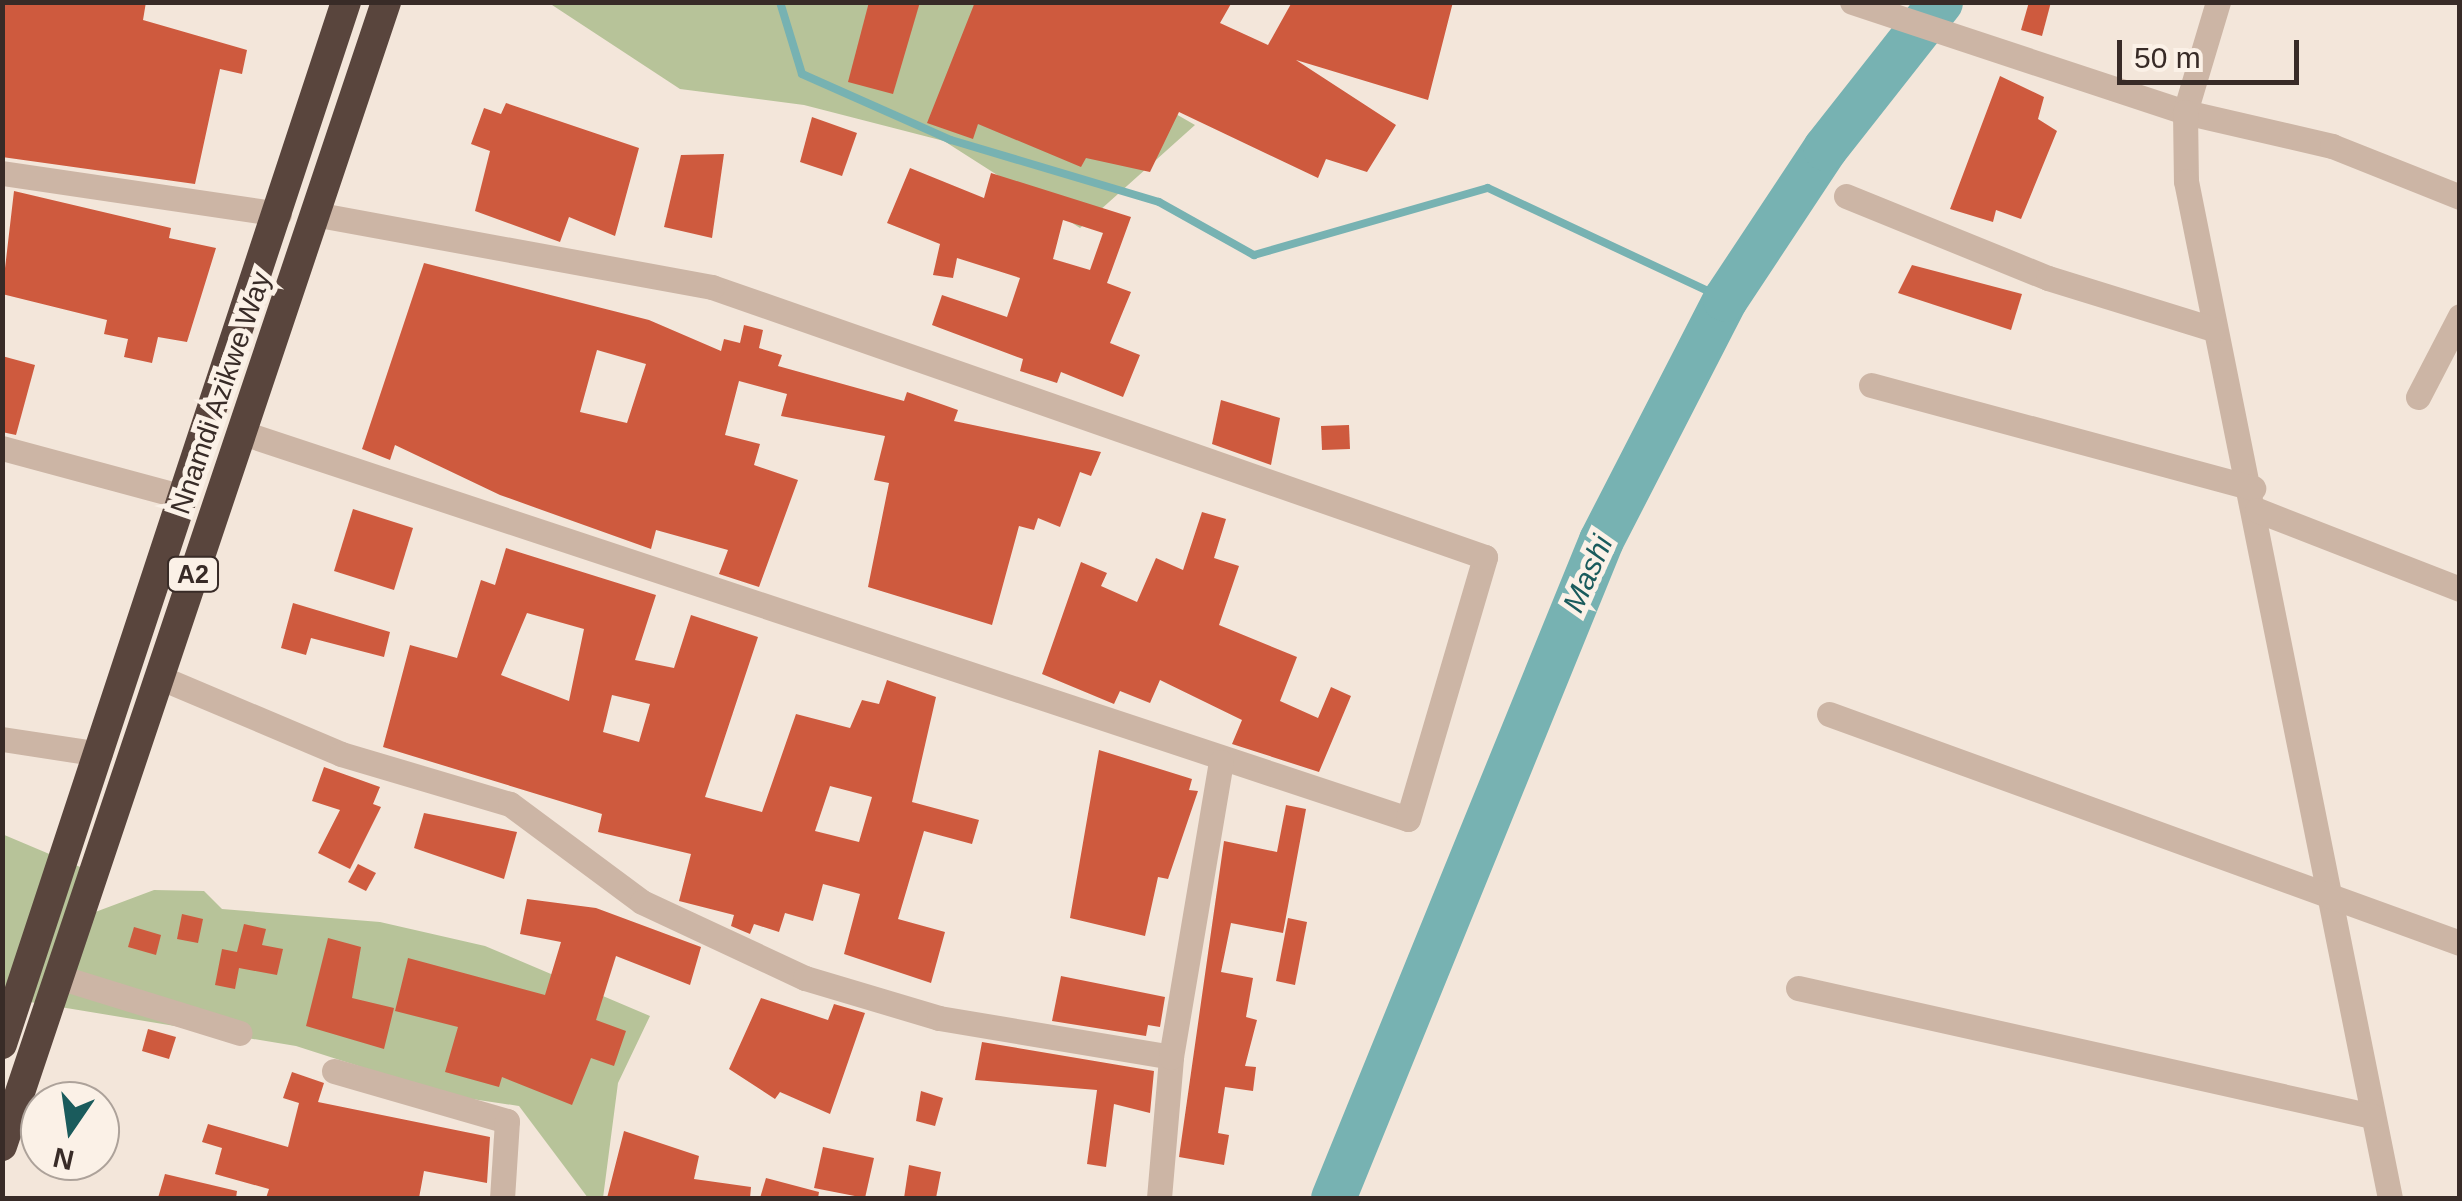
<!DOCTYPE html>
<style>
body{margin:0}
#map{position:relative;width:2462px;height:1201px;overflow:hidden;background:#f3e6da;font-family:Helvetica,sans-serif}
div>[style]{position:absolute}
.green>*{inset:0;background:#b7c399}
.stream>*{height:8px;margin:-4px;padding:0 4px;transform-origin:4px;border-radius:4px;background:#77b2b2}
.river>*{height:45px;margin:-22.5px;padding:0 22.5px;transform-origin:22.5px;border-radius:22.5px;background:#77b2b2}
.building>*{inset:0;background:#ce5a3e}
.minor>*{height:25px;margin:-12.5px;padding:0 12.5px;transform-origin:12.5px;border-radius:12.5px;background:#ccb5a5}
.highway>*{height:30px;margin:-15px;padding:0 15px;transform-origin:15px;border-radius:15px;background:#59453d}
span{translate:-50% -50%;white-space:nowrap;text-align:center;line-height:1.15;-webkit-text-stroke:10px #fbf1e7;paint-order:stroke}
.shield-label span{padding:2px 8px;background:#fbf1e7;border:2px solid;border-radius:8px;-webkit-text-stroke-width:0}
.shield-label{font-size:25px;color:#382b27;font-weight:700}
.street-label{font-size:28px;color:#382b27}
.water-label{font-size:30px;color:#1a5b5c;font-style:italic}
.frame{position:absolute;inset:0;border:5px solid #382b27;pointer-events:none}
.north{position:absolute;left:20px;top:1081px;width:100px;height:100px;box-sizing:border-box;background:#fbf1e7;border:2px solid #ada29a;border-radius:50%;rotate:193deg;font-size:28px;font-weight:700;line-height:40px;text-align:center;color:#382b27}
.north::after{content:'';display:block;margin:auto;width:35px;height:45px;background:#1a5b5c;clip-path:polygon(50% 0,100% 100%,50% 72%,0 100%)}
.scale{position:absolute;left:2117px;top:40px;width:182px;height:45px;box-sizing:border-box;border:5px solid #382b27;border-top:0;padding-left:12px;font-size:30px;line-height:35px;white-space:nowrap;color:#382b27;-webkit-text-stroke:8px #fbf1e7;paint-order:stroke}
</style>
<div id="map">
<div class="green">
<div style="clip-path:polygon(549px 3px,1036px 3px,1080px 59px,1195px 125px,1080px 228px,944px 141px,804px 105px,680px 89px)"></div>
<div style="clip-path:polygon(2px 834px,92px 872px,90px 914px,154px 890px,204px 891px,222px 909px,380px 922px,485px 946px,650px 1016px,618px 1083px,603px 1198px,588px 1198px,519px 1106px,452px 1096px,296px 1046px,30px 1002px,3px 989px)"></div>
</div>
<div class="stream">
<div style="left:780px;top:2px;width:75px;rotate:73deg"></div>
<div style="left:802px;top:74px;width:163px;rotate:23.9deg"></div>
<div style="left:951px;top:140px;width:217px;rotate:16.6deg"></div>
<div style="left:1159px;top:202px;width:109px;rotate:29.2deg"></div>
<div style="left:1254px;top:255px;width:243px;rotate:-16deg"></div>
<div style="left:1488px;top:188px;width:262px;rotate:25.1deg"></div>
</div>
<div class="river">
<div style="left:1333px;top:1198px;width:710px;rotate:-67.84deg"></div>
<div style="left:1601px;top:540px;width:271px;rotate:-62.8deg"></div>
<div style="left:1725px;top:299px;width:181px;rotate:-56.5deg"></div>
<div style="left:1825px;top:148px;width:186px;rotate:-51.8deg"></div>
</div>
<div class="building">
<div style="clip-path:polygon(2px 2px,146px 2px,143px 20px,247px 50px,242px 74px,220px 69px,195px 184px,2px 157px)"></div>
<div style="clip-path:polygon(869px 2px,920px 2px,893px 94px,848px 82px)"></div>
<div style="clip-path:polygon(975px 2px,1232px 2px,1220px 23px,1268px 45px,1292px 2px,1453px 2px,1428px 100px,1296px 60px,1396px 125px,1367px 172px,1326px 159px,1318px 178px,1179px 112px,1150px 172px,1086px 158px,1081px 167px,978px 124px,973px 139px,927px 123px)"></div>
<div style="clip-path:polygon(2029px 2px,2051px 2px,2042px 36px,2021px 30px)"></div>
<div style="clip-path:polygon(2000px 76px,2044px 97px,2038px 119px,2057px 131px,2021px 219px,1996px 210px,1993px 222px,1950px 209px)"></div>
<div style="clip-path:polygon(506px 103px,639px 148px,615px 236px,569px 217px,560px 242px,475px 211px,490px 151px,471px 144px,484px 108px,501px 114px)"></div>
<div style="clip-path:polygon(812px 117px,857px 133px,842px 176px,800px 162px)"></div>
<div style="clip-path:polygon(724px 154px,712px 238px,664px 227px,681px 155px)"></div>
<div style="clip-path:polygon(evenodd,910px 168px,984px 198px,991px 173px,1131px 217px,1107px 283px,1131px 292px,1110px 343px,1140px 355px,1123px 397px,1061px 372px,1057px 383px,1020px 371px,1023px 359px,932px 325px,942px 295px,1007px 317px,1020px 278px,957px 258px,953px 278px,933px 275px,940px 244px,887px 223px,910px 168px,1063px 220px,1103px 233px,1090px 270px,1053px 259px,1063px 220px)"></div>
<div style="clip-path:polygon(14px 191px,171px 228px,169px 238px,216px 248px,187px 342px,158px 337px,152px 363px,124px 357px,128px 339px,104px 334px,107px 320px,2px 294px)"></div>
<div style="clip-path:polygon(evenodd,424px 263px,649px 320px,721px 351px,724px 339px,740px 343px,744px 325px,763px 330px,759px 348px,782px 355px,778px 366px,904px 401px,907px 392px,958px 410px,954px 421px,1101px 452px,1091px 476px,1080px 472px,1060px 527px,1038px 518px,1034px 530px,1019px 526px,992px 625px,868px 587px,889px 483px,874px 480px,885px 436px,781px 416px,787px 394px,739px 381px,725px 435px,760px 444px,754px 465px,798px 480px,759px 587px,719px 574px,728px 550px,656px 530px,651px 549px,500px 495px,395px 445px,390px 460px,362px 449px,424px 263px,597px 350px,646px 364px,627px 423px,580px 412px,597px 350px)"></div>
<div style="clip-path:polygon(1912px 265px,2022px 294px,2011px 330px,1898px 293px)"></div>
<div style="clip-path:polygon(2px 356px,35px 365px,16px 435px,2px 432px)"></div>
<div style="clip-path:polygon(1221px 400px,1280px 418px,1271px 465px,1212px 444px)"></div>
<div style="clip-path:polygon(1349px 425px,1350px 449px,1322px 450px,1321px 426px)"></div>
<div style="clip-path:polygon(353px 509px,413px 528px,394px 590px,334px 571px)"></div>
<div style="clip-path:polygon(1202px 512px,1226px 519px,1214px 558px,1239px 566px,1219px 625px,1297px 657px,1280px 701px,1318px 718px,1331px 687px,1351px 696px,1319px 772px,1232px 744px,1242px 720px,1160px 680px,1150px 703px,1120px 691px,1114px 704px,1042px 674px,1081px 562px,1107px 573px,1101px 586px,1137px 602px,1156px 558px,1183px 570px)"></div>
<div style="clip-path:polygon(evenodd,506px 548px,656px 595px,635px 660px,674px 668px,691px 615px,758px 637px,705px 797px,762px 812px,796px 714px,850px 728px,862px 700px,879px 704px,887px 680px,936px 697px,912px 802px,979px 820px,972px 844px,924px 831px,898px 919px,945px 932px,931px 983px,844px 954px,860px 894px,823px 884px,813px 921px,785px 913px,779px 932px,754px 924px,750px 934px,731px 926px,734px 915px,679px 901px,691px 854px,598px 832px,602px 814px,383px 747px,410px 645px,457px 658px,481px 580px,495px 585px,506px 548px,527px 613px,584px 629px,569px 701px,501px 675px,527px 613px,506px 548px,612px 695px,650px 704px,639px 742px,603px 732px,612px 695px,506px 548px,830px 786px,872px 797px,859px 842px,815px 831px,830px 786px)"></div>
<div style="clip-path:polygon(293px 603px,390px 632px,384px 657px,311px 638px,306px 655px,281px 648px)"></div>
<div style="clip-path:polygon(1099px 750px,1192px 779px,1189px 790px,1198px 791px,1168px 879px,1158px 877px,1145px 936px,1070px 918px)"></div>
<div style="clip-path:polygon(324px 767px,380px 787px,373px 804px,381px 807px,350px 869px,318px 853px,340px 810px,312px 801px)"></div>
<div style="clip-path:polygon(1286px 805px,1306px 809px,1283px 933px,1231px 923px,1221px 972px,1253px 978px,1246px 1017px,1257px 1020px,1245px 1066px,1256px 1067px,1253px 1091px,1225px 1087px,1218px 1133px,1229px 1135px,1224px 1165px,1179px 1157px,1224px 841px,1277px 852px)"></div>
<div style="clip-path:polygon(424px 813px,517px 832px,504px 879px,414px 848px)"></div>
<div style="clip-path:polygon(358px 864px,376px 873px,366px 891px,348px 882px)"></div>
<div style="clip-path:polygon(527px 899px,596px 908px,701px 947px,690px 985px,616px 956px,596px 1020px,626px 1031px,614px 1066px,591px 1058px,572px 1105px,502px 1077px,499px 1087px,445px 1072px,458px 1027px,395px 1011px,408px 958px,545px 995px,561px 942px,520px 934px)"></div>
<div style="clip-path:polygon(182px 914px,203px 919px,198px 943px,177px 939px)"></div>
<div style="clip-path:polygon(1288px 918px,1307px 922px,1295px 985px,1276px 981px)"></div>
<div style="clip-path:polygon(244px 924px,266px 929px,262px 945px,283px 949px,277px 975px,239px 968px,235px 989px,215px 985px,222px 949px,237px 952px)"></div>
<div style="clip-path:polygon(134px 927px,161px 935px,156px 955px,128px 947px)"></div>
<div style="clip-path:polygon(328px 938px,361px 947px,352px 998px,394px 1008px,384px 1049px,306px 1026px)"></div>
<div style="clip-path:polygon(1061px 976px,1165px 997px,1160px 1027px,1148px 1025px,1146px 1036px,1052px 1021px)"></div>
<div style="clip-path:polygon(761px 998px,828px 1020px,834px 1004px,865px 1013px,830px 1114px,780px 1092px,775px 1099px,729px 1069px)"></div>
<div style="clip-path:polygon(148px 1029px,176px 1037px,169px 1059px,142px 1051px)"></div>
<div style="clip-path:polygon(982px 1042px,1154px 1071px,1150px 1113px,1114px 1104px,1106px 1167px,1087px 1164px,1097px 1090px,975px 1080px)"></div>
<div style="clip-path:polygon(292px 1072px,324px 1083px,318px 1102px,490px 1137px,487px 1183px,424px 1171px,419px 1198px,266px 1198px,269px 1189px,215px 1174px,222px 1148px,202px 1142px,208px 1124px,288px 1147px,299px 1103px,283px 1098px)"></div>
<div style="clip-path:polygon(921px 1091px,943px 1098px,935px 1126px,916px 1121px)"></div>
<div style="clip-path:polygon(624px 1131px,699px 1156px,694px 1179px,751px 1187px,750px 1198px,607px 1198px)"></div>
<div style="clip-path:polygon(823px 1147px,874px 1158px,865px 1198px,814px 1188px)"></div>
<div style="clip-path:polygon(909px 1165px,941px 1172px,936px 1198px,904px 1198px)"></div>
<div style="clip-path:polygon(165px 1174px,237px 1191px,236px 1198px,158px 1198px)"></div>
<div style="clip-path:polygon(766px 1178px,819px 1192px,818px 1198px,760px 1198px)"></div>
</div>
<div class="minor">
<div style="left:1852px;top:2px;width:351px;rotate:18.3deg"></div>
<div style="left:2185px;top:112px;width:151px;rotate:13deg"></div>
<div style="left:2332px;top:146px;width:138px;rotate:21.7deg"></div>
<div style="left:2218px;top:2px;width:115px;rotate:106.7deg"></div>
<div style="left:2185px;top:112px;width:69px;rotate:89.2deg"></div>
<div style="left:2186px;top:181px;width:1037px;rotate:78.66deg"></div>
<div style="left:2px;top:173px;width:280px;rotate:8.4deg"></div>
<div style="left:1846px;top:196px;width:218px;rotate:22.1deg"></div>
<div style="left:2048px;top:278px;width:173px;rotate:17.2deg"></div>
<div style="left:1871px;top:385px;width:396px;rotate:15.1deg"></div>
<div style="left:2418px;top:397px;width:91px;rotate:-62.6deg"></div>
<div style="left:240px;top:432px;width:1230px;rotate:18.33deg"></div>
<div style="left:1408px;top:819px;width:273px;rotate:-73.6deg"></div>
<div style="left:1485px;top:557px;width:819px;rotate:-160.75deg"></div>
<div style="left:712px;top:287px;width:401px;rotate:-169.6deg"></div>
<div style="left:2px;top:448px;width:188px;rotate:15.1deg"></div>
<div style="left:2257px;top:510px;width:218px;rotate:21.3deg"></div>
<div style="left:159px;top:677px;width:198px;rotate:22.9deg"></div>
<div style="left:341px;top:754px;width:176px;rotate:16.5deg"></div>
<div style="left:510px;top:804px;width:164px;rotate:36.6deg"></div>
<div style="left:642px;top:902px;width:180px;rotate:25deg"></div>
<div style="left:805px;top:978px;width:140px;rotate:16.6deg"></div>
<div style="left:939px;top:1018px;width:235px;rotate:9.5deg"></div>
<div style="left:1829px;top:714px;width:671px;rotate:19.95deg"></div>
<div style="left:2px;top:739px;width:99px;rotate:8.7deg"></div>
<div style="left:59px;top:977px;width:189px;rotate:17.2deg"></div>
<div style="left:1798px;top:988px;width:588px;rotate:12.57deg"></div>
<div style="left:334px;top:1071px;width:180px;rotate:16.1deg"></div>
<div style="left:507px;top:1121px;width:77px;rotate:93.7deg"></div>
<div style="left:1159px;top:1198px;width:142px;rotate:-85.1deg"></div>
<div style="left:1171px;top:1057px;width:299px;rotate:-80.4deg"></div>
</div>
<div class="highway">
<div style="left:2px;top:1044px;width:1097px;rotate:-71.73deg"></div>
<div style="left:2px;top:1146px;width:1207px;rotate:-71.44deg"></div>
</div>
<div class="shield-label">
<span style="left:193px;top:574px">A2</span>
</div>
<div class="street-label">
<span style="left:221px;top:393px;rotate:-71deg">Nnamdi Azikwe Way</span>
</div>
<div class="water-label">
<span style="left:1588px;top:574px;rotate:-66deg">Mashi</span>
</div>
<div class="frame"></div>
<div class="north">N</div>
<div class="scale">50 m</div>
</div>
